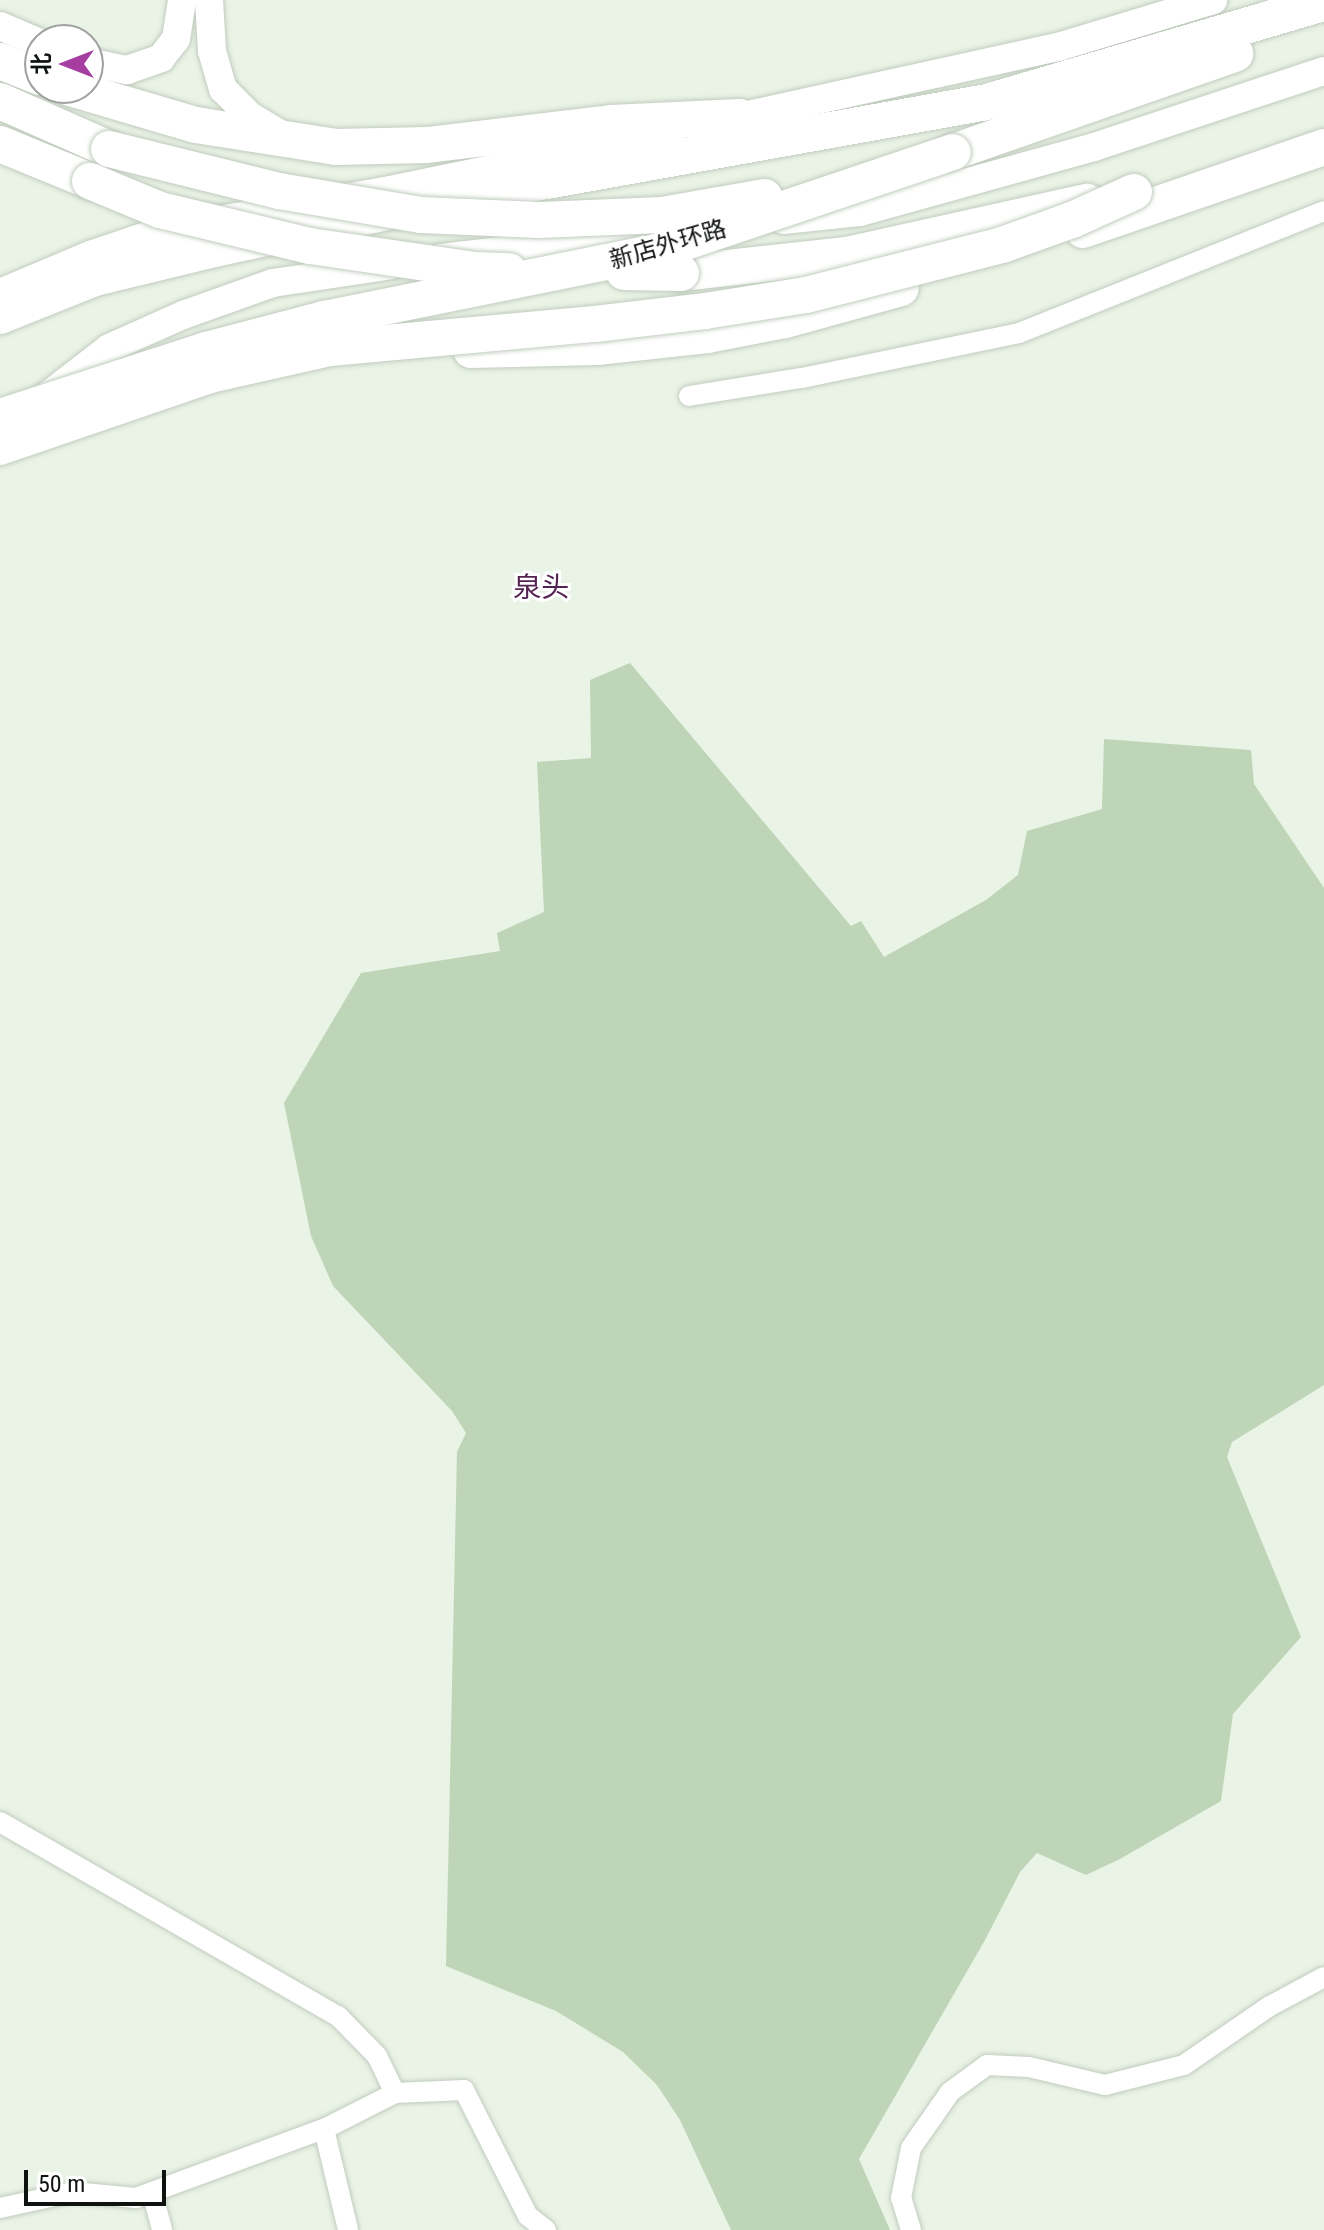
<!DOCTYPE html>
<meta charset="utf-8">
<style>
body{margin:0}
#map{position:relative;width:1324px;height:2230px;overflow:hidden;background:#e9f3e6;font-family:"Roboto Condensed","Noto Sans SC",sans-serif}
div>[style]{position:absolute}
.green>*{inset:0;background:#bed5b7}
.roads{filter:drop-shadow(0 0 2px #c1ccbf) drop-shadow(0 0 2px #c1ccbf)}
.street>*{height:20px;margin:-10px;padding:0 10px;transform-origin:10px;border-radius:10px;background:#fff}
.secondary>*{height:28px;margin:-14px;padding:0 14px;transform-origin:14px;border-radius:14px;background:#fff}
.highway>*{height:36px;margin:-18px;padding:0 18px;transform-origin:18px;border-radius:18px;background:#fff}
.bridges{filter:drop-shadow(0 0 2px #c1ccbf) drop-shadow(0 0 2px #c1ccbf)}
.highway-bridge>*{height:36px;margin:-18px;padding:0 18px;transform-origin:18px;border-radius:18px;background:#fff}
span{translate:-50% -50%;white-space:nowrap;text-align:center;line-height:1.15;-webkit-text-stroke:6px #fff;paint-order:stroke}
.street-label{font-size:24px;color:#0f130f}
.quarter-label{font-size:28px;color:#552352}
.north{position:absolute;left:24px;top:24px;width:80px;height:80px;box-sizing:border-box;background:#fff;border:2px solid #9fa19f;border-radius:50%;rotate:270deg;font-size:22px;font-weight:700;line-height:32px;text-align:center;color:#0f130f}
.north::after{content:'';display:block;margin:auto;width:28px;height:36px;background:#a63ea1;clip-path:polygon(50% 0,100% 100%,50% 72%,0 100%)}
.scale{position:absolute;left:24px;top:2170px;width:142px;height:36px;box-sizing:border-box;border:4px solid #0f130f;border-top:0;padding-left:10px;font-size:24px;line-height:28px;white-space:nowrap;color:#0f130f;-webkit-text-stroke:6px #fff;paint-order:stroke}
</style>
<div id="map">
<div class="green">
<div style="clip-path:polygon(630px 663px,851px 926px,861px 921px,884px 957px,986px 900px,1018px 875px,1027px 831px,1102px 809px,1104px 739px,1251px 750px,1254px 784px,1324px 888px,1324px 1385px,1232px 1442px,1227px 1457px,1301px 1637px,1233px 1714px,1221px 1801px,1120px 1859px,1086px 1875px,1037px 1853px,1020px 1872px,985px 1940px,859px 2159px,890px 2230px,731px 2230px,680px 2120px,657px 2085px,623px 2052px,556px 2011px,446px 1966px,457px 1452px,466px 1433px,452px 1411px,333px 1286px,311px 1236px,284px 1103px,361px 973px,500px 951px,497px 933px,544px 912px,537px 762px,591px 758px,590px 680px)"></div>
</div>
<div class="roads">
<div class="street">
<div style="left:689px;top:396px;width:114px;rotate:-9.1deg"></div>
<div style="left:802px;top:378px;width:222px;rotate:-11.7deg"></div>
<div style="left:1019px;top:333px;width:328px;rotate:-21.8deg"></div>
<div style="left:0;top:1822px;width:390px;rotate:29.9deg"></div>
<div style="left:338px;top:2016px;width:56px;rotate:45.7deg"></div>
<div style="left:377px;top:2056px;width:41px;rotate:64.1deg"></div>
<div style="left:324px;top:2129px;width:104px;rotate:76.6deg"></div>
<div style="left:152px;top:2192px;width:39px;rotate:75deg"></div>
<div style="left:0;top:2208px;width:75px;rotate:-12.4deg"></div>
<div style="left:73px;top:2192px;width:63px;rotate:5.4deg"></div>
<div style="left:136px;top:2198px;width:200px;rotate:-20.2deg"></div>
<div style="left:324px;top:2129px;width:80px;rotate:-26.9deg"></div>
<div style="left:395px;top:2093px;width:69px;rotate:-2.5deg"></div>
<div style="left:464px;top:2090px;width:141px;rotate:63.1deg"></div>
<div style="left:528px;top:2216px;width:23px;rotate:38deg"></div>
<div style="left:911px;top:2230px;width:34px;rotate:-107deg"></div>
<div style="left:901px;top:2198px;width:51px;rotate:-78.7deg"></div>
<div style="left:911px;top:2148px;width:68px;rotate:-55.1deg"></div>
<div style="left:950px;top:2092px;width:46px;rotate:-36.1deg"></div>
<div style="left:987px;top:2065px;width:42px;rotate:2.7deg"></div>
<div style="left:1029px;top:2067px;width:78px;rotate:13.3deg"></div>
<div style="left:1105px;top:2085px;width:81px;rotate:-14.2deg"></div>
<div style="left:1184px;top:2065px;width:104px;rotate:-34.5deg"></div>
<div style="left:1270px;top:2006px;width:61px;rotate:-28.2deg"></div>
</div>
<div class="secondary">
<div style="left:209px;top:0;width:51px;rotate:86.6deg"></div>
<div style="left:212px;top:51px;width:40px;rotate:74deg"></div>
<div style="left:223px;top:89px;width:38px;rotate:45deg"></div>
<div style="left:250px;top:116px;width:37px;rotate:31deg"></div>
<div style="left:0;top:26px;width:43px;rotate:23deg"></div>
<div style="left:88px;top:62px;width:40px;rotate:12deg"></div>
<div style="left:127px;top:70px;width:36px;rotate:-19deg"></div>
<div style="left:161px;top:58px;width:24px;rotate:-52deg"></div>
<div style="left:176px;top:39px;width:39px;rotate:-81deg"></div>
<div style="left:721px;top:121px;width:348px;rotate:-12.4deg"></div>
<div style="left:1061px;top:46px;width:159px;rotate:-16.8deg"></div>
<div style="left:783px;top:220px;width:77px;rotate:-5.9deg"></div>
<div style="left:860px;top:212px;width:243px;rotate:-15.5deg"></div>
<div style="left:1094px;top:147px;width:242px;rotate:-18.3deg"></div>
<div style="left:441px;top:258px;width:242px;rotate:-6.7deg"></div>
<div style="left:0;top:293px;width:98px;rotate:-22.9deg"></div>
<div style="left:90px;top:255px;width:81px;rotate:-18.7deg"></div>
<div style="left:167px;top:229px;width:221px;rotate:-9.9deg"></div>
<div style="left:385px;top:191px;width:293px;rotate:-11.6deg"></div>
<div style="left:47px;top:396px;width:78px;rotate:-37.7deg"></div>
<div style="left:109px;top:348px;width:81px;rotate:-24deg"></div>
<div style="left:183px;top:315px;width:96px;rotate:-19.6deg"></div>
<div style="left:273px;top:283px;width:120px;rotate:-8.6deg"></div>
</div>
<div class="highway">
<div style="left:0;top:61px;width:43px;rotate:21.8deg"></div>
<div style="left:70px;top:88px;width:131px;rotate:16.4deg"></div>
<div style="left:196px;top:125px;width:142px;rotate:8.9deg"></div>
<div style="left:336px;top:147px;width:91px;rotate:-1.3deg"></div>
<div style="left:427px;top:145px;width:185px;rotate:-6.8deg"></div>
<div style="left:611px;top:123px;width:129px;rotate:-2.7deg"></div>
<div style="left:0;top:101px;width:119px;rotate:23.8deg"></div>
<div style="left:0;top:144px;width:97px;rotate:22.3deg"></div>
<div style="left:953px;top:152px;width:299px;rotate:-19.2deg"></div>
<div style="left:1083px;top:230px;width:255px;rotate:-19deg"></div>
<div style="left:681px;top:273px;width:167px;rotate:-6.2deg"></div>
<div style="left:847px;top:255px;width:246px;rotate:-12.5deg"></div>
<div style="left:0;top:316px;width:102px;rotate:-21.8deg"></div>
<div style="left:95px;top:278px;width:123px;rotate:-13.6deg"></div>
<div style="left:215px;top:249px;width:254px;rotate:-12.1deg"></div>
<div style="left:463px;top:196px;width:532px;rotate:-10.17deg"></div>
<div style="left:987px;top:102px;width:351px;rotate:-16.4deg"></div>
<div style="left:471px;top:350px;width:126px;rotate:-1.4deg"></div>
<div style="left:597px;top:347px;width:111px;rotate:-6.2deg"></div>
<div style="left:707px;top:335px;width:79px;rotate:-10.9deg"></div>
<div style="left:785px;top:320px;width:120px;rotate:-15.4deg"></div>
</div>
</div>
<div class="bridges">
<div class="highway-bridge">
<div style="left:109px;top:149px;width:175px;rotate:13.9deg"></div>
<div style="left:279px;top:191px;width:144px;rotate:9.6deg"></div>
<div style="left:421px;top:215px;width:118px;rotate:2.4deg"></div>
<div style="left:539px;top:220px;width:123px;rotate:-2.3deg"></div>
<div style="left:662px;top:215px;width:104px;rotate:-10deg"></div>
<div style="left:90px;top:181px;width:76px;rotate:22.5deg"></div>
<div style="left:160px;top:210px;width:154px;rotate:13.5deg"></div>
<div style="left:310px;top:246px;width:167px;rotate:8.3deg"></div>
<div style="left:475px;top:270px;width:34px;rotate:2deg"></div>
<div style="left:624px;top:272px;width:57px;rotate:1deg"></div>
<div style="left:0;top:417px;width:217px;rotate:-18deg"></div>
<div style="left:206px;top:350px;width:122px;rotate:-14.7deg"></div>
<div style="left:324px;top:319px;width:339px;rotate:-11.4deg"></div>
<div style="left:656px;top:252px;width:313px;rotate:-18.6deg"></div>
<div style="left:0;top:447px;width:222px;rotate:-18.9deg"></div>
<div style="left:210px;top:375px;width:123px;rotate:-12.7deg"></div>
<div style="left:330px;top:348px;width:266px;rotate:-5.2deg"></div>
<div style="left:595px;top:324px;width:111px;rotate:-6.7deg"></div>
<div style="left:705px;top:311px;width:102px;rotate:-9deg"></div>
<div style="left:806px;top:295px;width:202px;rotate:-14.3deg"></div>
<div style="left:1002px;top:245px;width:74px;rotate:-19.7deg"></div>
<div style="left:1072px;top:220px;width:68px;rotate:-24.3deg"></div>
</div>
</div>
<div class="street-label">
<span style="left:668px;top:245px;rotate:-16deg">新店外环路</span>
</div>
<div class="quarter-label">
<span style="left:541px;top:588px">泉头</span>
</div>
<div class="north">北</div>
<div class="scale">50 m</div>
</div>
